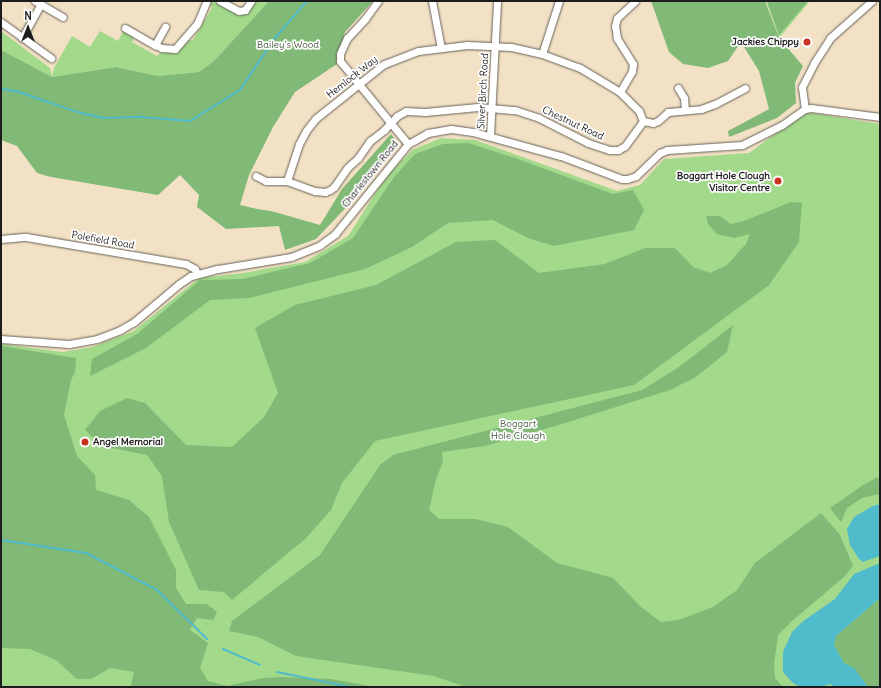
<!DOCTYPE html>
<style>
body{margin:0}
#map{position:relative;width:881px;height:688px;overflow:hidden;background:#f2e1c5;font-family:Delius,sans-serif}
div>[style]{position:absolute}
.green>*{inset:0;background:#a2d98b}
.forest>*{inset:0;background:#81b977}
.water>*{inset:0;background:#4fbbcb}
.stream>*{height:2px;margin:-1px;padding:0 1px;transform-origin:1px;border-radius:1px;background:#4fbbcb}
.roads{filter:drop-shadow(0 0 1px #676157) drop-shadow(0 0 1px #676157)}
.minor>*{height:7px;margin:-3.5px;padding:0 3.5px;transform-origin:3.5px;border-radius:3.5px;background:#fff}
.dots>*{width:11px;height:11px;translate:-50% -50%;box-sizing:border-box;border:2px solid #fff;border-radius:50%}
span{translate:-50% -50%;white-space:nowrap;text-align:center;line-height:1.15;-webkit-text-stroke:3.5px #fff;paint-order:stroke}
.poi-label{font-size:10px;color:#1c1c1c;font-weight:700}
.right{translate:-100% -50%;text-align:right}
.left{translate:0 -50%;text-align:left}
.park-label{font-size:10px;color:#4b5e43}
.street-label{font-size:10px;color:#1c1c1c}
.frame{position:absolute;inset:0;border:2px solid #1c1c1c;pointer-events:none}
.north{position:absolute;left:8px;top:8px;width:40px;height:40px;-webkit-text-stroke:3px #fff;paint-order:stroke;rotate:0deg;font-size:11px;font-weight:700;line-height:16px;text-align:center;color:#1c1c1c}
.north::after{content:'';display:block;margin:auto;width:14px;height:18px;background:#1c1c1c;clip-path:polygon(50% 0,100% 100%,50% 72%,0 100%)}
</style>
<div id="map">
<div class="green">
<div style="clip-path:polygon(211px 1px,217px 1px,236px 12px,253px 1px,269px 1px,214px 61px,199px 72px,158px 76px,116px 67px,52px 77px,1px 50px,1px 31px,50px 68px,52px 76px,54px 68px,72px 36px,90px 47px,100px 31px,118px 41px,124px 30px,135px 36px,132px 42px,157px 56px,162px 51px,180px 49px,187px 41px,193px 40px,212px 8px,209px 3px)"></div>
<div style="clip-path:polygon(766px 1px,810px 1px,779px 38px)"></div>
<div style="clip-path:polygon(805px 112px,880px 124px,880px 687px,1px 687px,1px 344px,63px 352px,92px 347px,134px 331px,199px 278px,243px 273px,305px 262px,348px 236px,385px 178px,412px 150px,441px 138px,475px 140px,617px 191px,640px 185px,664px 159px,749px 153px)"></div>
</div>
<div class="forest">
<div style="clip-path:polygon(269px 1px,373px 1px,345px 32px,337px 64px,295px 92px,273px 127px,249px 175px,240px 205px,257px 209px,271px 211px,320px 225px,342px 189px,391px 134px,398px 144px,356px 197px,316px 239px,285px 250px,279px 226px,226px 229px,197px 207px,199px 195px,180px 175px,158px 195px,51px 177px,37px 173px,17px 146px,1px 140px,1px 50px,52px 77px,116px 67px,158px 76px,199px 72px,214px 61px)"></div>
<div style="clip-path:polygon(651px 1px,765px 1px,779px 38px,803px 66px,795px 83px,796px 103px,777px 118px,729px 137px,728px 131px,769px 109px,759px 71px,741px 42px,728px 61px,708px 68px,683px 64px,669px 52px)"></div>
<div style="clip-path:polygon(767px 1px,808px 1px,779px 35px)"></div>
<div style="clip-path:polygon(468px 143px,515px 158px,613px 194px,633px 190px,644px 210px,634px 230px,554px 246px,528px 238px,493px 220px,448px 223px,412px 247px,365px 269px,249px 298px,210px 300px,146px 348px,90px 376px,92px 359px,137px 334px,200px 280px,242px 279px,310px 263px,353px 238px,394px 177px,415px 154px,443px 144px)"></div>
<div style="clip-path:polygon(791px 202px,802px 203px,799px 242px,769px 285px,634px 385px,375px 441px,342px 483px,331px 510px,305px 539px,232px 600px,224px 592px,199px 590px,169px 522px,162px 476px,147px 455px,102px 446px,85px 430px,100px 411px,127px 398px,145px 403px,186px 445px,232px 447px,264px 417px,278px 393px,255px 328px,295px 305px,376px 285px,456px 242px,495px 240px,539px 273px,605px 264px,645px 248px,675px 248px,693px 267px,710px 273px,727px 265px,746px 244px,750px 234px,734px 238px,717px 234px,708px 224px,706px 216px,720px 216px,731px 224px,744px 221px)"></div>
<div style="clip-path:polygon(733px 325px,727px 352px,696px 377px,670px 390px,565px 423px,485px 446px,442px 452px,443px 462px,436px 479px,429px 510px,439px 519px,476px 519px,508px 527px,557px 563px,613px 578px,641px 607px,661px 622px,678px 620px,713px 607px,737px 590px,755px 563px,821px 513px,840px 535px,853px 566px,844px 577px,792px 621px,778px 635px,774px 664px,775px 678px,783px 687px,466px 687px,434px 676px,296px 656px,258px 637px,229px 631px,232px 621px,320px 555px,380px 465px,393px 455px,642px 390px,679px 367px)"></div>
<div style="clip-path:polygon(1px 346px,76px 358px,75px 372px,71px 380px,64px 415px,77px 456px,95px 475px,96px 490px,129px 500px,149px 517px,176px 570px,176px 588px,186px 604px,207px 604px,217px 612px,213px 620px,197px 618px,190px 630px,208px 643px,200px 668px,208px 681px,227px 686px,263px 678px,282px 677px,331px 679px,375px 687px,133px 687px,131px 685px,134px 672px,110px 668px,91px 679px,77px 679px,56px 660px,30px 649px,1px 648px)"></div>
<div style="clip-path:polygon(876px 478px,880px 478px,880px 494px,862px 498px,847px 508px,841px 522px,830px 508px,863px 485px)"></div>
<div style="clip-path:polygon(880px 598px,880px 687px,868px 687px,854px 668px,844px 663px,834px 645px,836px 636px)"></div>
</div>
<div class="water">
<div style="clip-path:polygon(880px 504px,880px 556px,863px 562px,859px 559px,850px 545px,847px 529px,854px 517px,873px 506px)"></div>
<div style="clip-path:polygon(880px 563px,880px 598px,836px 636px,834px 645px,844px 663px,854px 668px,868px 687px,835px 687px,830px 684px,820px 687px,800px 687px,793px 683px,783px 672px,783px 652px,792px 632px,802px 622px,835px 599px,854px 574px)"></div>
</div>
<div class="stream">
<div style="left:1px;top:89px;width:18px;rotate:9deg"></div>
<div style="left:19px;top:92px;width:61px;rotate:19deg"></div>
<div style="left:77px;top:112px;width:27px;rotate:13deg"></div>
<div style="left:103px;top:118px;width:38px;rotate:-2deg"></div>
<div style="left:141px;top:117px;width:49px;rotate:4.7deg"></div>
<div style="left:190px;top:121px;width:59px;rotate:-31.8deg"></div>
<div style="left:240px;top:90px;width:63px;rotate:-56.1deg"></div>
<div style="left:275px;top:38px;width:49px;rotate:-49.1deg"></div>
<div style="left:1px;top:540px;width:86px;rotate:8.7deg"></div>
<div style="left:86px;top:553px;width:80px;rotate:27.5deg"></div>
<div style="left:157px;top:590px;width:70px;rotate:44.4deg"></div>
<div style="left:223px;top:649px;width:40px;rotate:23.4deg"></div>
<div style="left:277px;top:672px;width:76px;rotate:11.5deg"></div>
</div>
<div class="roads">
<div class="minor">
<div style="left:35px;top:1px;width:32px;rotate:30deg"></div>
<div style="left:220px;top:1px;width:21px;rotate:28deg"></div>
<div style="left:239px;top:11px;width:6px;rotate:-9deg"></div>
<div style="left:245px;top:10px;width:11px;rotate:-56deg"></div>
<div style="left:378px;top:1px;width:22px;rotate:126deg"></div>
<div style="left:365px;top:19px;width:26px;rotate:133deg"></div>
<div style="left:347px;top:38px;width:17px;rotate:114deg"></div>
<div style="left:340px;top:54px;width:7px;rotate:90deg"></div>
<div style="left:340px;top:61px;width:107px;rotate:50.7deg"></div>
<div style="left:432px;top:1px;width:48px;rotate:79.2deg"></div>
<div style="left:1px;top:22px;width:62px;rotate:35.8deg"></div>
<div style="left:125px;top:28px;width:34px;rotate:30deg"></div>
<div style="left:155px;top:45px;width:8px;rotate:23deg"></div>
<div style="left:162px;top:48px;width:13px;rotate:4deg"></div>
<div style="left:175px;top:49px;width:33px;rotate:-49deg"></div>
<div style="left:197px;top:24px;width:25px;rotate:-67deg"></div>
<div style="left:22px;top:38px;width:39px;rotate:-61deg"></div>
<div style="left:155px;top:45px;width:21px;rotate:-61deg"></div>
<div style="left:542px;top:54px;width:56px;rotate:-72.2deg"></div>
<div style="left:678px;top:88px;width:12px;rotate:59deg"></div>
<div style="left:684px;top:98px;width:12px;rotate:85deg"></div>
<div style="left:620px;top:92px;width:24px;rotate:-60deg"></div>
<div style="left:632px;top:71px;width:7px;rotate:-82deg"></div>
<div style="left:633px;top:64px;width:31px;rotate:-122deg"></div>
<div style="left:617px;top:38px;width:12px;rotate:-99deg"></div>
<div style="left:615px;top:26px;width:8px;rotate:-76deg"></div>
<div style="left:617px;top:18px;width:25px;rotate:-43deg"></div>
<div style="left:805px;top:109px;width:22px;rotate:-98deg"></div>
<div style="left:802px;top:87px;width:27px;rotate:-63deg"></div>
<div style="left:814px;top:63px;width:30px;rotate:-57deg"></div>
<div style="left:830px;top:38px;width:56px;rotate:-41.4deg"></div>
<div style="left:643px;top:121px;width:10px;rotate:11deg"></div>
<div style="left:653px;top:123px;width:5px;rotate:-22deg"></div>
<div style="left:658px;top:121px;width:13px;rotate:-42deg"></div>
<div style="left:668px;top:112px;width:33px;rotate:-5deg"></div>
<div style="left:701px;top:109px;width:15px;rotate:-20deg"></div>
<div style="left:715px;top:104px;width:34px;rotate:-28deg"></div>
<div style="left:490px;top:136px;width:135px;rotate:-87deg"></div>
<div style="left:256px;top:176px;width:11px;rotate:27deg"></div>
<div style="left:266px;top:181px;width:21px"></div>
<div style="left:287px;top:181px;width:30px;rotate:20deg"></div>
<div style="left:315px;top:191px;width:10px;rotate:6deg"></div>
<div style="left:325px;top:192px;width:5px;rotate:-22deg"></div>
<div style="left:330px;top:190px;width:5px;rotate:-37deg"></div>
<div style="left:334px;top:187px;width:24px;rotate:-55deg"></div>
<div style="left:348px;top:167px;width:13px;rotate:-42deg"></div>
<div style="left:358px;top:158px;width:21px;rotate:-55deg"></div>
<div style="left:370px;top:141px;width:18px;rotate:-38deg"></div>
<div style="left:384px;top:130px;width:19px;rotate:-47deg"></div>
<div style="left:397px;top:116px;width:10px;rotate:-29deg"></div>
<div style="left:406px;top:111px;width:19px;rotate:3deg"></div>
<div style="left:425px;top:112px;width:53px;rotate:-5.4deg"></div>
<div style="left:478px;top:107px;width:37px;rotate:5deg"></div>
<div style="left:515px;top:110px;width:25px;rotate:18deg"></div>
<div style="left:539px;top:118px;width:55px;rotate:27deg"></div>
<div style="left:588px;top:143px;width:23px;rotate:18deg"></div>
<div style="left:610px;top:150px;width:8px"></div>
<div style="left:618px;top:150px;width:8px;rotate:-30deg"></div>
<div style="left:625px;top:146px;width:31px;rotate:-54deg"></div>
<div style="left:643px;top:121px;width:11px;rotate:-112deg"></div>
<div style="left:639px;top:111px;width:27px;rotate:-135deg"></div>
<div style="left:620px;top:92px;width:47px;rotate:-149deg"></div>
<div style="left:580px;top:68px;width:40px;rotate:-159.8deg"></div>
<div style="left:542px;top:54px;width:32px;rotate:-167deg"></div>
<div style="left:511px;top:47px;width:44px;rotate:-177.4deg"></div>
<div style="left:467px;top:45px;width:49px;rotate:173deg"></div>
<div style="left:418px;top:51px;width:36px;rotate:159deg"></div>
<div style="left:384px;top:64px;width:87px;rotate:141.5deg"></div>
<div style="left:316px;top:118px;width:16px;rotate:128deg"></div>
<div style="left:306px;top:131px;width:15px;rotate:118deg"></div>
<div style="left:299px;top:144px;width:39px;rotate:108deg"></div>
<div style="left:1px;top:239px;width:25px;rotate:-5deg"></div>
<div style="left:26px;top:237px;width:162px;rotate:9.6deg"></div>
<div style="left:186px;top:264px;width:10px;rotate:29deg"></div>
<div style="left:195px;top:269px;width:5px;rotate:68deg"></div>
<div style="left:1px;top:339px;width:68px;rotate:4.2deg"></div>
<div style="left:69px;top:344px;width:28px;rotate:-10deg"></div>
<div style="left:97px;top:339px;width:25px;rotate:-21deg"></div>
<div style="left:120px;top:330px;width:16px;rotate:-30deg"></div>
<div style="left:134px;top:322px;width:59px;rotate:-40.2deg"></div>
<div style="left:179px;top:284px;width:14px;rotate:-34deg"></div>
<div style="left:191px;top:276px;width:28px;rotate:-15deg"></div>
<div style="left:218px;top:269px;width:74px;rotate:-9.3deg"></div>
<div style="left:291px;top:257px;width:31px;rotate:-22deg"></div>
<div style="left:320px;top:245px;width:19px;rotate:-36deg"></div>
<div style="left:335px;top:234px;width:116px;rotate:-51deg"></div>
<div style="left:408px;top:144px;width:23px;rotate:-29deg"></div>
<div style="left:428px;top:133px;width:23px;rotate:-10deg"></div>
<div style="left:451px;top:129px;width:22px;rotate:8deg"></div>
<div style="left:473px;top:132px;width:91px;rotate:15.3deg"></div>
<div style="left:561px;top:156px;width:65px;rotate:20.7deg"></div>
<div style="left:622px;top:179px;width:5px"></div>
<div style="left:627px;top:179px;width:9px;rotate:-18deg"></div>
<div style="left:636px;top:176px;width:33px;rotate:-44deg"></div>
<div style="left:660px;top:153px;width:8px;rotate:-23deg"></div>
<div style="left:667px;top:150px;width:75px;rotate:-3.8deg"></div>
<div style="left:742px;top:145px;width:45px;rotate:-26.6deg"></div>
<div style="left:782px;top:125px;width:28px;rotate:-35deg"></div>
<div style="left:805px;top:109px;width:6px;rotate:-9deg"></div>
<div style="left:811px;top:108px;width:70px;rotate:7.4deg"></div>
</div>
</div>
<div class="dots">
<div style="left:807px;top:42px;background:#c8321e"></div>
<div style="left:778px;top:181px;background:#c8321e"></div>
<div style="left:85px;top:442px;background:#c8321e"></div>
</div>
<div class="poi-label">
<span class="right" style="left:799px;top:42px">Jackies Chippy</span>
<span class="right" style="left:770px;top:181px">Boggart Hole Clough<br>Visitor Centre</span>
<span class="left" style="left:93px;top:442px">Angel Memorial</span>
</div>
<div class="park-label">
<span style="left:288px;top:45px">Bailey's Wood</span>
<span style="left:518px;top:429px">Boggart<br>Hole Clough</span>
</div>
<div class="street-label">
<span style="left:352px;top:77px;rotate:-38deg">Hemlock Way</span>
<span style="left:483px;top:91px;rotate:-87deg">Silver Birch Road</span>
<span style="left:573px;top:123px;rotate:25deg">Chestnut Road</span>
<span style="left:370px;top:174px;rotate:-51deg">Charlestown Road</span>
<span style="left:103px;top:240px;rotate:10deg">Polefield Road</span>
</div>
<div class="frame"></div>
<div class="north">N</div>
</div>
